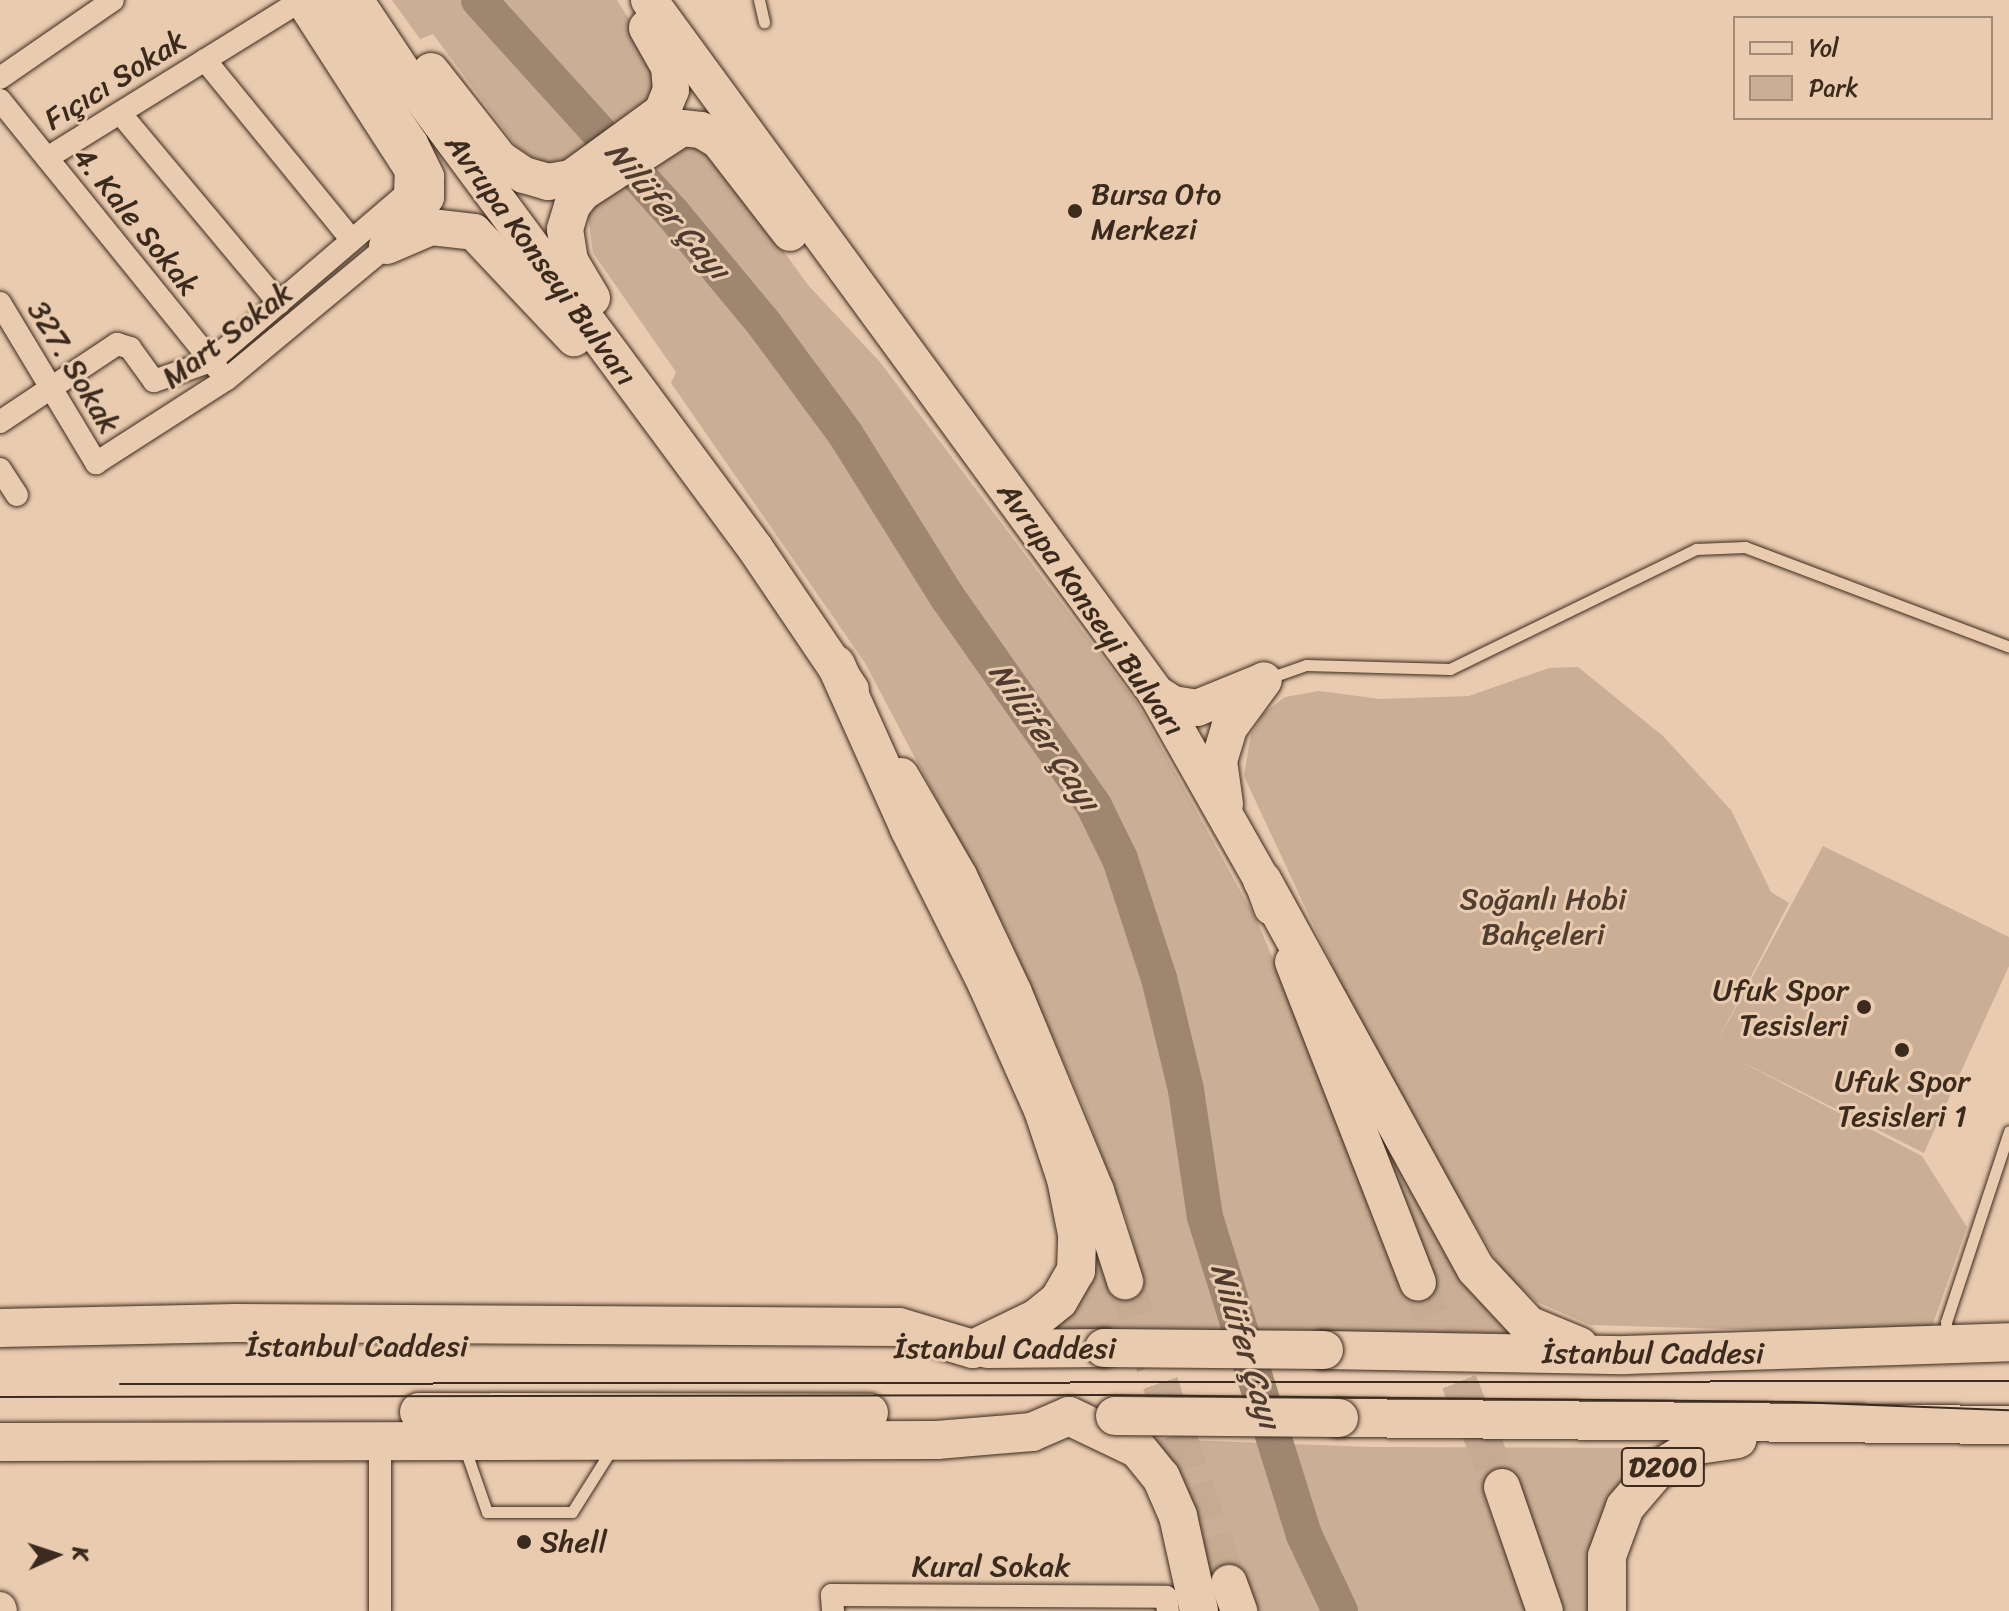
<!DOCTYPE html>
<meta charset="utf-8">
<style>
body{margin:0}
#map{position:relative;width:2009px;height:1611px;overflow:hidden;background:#e9cbaf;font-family:Sriracha,sans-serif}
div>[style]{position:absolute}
.green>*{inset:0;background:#caae95}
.river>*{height:36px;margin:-18px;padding:0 18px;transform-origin:18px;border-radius:18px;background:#9e8671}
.primary-tunnel>*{height:36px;margin-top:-18px;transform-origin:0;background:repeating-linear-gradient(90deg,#c6ab92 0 36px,transparent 0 54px)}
.roads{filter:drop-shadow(0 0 2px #3b2a1e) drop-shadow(0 0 2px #3b2a1e)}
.service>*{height:11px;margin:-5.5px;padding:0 5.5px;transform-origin:5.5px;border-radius:5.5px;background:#e9cbaf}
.minor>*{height:22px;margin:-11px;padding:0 11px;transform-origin:11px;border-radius:11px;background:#e9cbaf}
.secondary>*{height:32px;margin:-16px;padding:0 16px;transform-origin:16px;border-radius:16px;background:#e9cbaf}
.primary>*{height:36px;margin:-18px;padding:0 18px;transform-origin:18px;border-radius:18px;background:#e9cbaf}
.trunk>*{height:38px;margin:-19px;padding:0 19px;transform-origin:19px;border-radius:19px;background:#e9cbaf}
.tram>*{height:2px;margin:-1px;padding:0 1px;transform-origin:1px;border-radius:1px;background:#3b2a1e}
.bridges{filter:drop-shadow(0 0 2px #3b2a1e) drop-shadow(0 0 2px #3b2a1e)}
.trunk-bridge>*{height:38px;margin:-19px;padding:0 19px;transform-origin:19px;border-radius:19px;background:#e9cbaf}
.dots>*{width:22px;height:22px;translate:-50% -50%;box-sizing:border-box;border:4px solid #e9cbaf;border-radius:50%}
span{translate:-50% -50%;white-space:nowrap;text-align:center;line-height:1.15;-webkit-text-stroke:6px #e9cbaf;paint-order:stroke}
.shield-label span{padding:2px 6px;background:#e9cbaf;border:2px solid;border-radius:6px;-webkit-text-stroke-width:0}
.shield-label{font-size:28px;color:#3b2a1e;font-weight:700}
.street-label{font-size:30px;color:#3b2a1e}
.poi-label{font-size:30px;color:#3b2a1e}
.left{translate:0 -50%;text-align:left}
.right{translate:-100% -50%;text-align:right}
.park-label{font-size:30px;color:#503e30}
.water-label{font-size:32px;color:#4f3c2f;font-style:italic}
.legend{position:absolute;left:1733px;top:16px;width:260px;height:104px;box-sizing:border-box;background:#e9cbaf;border:2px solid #a38b75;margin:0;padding:10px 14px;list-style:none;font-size:24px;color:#3b2a1e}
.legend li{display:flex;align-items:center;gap:16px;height:40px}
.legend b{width:40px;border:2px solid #a38b75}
.north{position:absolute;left:16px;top:1515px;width:80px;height:80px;-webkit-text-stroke:6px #e9cbaf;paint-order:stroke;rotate:87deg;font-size:22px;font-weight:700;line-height:32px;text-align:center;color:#3b2a1e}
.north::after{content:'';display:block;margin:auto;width:28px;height:36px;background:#3b2a1e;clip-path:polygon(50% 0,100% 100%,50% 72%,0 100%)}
</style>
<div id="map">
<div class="green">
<div style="clip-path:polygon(392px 0,617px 0,657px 63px,659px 94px,571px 164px,546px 166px,517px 147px,433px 34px,420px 39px)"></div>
<div style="clip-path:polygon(701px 137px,808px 285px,880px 362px,1137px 703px,1258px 923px,1349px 1141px,1364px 1107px,1516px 1333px,1052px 1331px,1067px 1315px,1092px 1252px,1142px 1280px,1130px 1229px,1084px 1108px,1008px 934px,865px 663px,671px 383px,676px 372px,593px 253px,588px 217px,596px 197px)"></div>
<div style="clip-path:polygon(1578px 667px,1663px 736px,1731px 810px,1771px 892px,1789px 903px,1714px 1048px,1823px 846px,2009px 937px,2009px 966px,1924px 1153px,1730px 1056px,1922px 1156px,1967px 1227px,1929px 1335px,1590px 1325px,1537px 1302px,1503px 1272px,1379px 1066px,1244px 776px,1251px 734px,1264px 713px,1285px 697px,1319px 691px,1380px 699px,1469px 696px,1549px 668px)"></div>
<div style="clip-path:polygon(1156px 1439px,1372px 1447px,1657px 1448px,1596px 1611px,1558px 1611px,1512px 1484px,1485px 1497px,1526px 1611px,1259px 1611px,1244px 1574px,1206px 1588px,1180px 1486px)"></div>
</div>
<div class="river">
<div style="left:479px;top:0;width:289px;rotate:47.8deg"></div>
<div style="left:673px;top:214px;width:144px;rotate:50.3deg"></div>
<div style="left:765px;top:325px;width:137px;rotate:53.6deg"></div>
<div style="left:846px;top:435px;width:192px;rotate:58deg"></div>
<div style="left:948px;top:598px;width:254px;rotate:54.9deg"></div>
<div style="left:1094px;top:806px;width:59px;rotate:63.9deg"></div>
<div style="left:1120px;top:859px;width:125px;rotate:71.9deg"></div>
<div style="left:1159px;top:978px;width:115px;rotate:76.4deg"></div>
<div style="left:1186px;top:1090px;width:128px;rotate:81.5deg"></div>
<div style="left:1205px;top:1217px;width:333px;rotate:72.7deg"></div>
<div style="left:1304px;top:1535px;width:84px;rotate:64.7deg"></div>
</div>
<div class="primary-tunnel">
<div style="left:1125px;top:1281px;width:319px;rotate:71deg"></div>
<div style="left:1418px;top:1282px;width:222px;rotate:67.7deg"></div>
</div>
<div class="roads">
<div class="service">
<div style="left:759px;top:0;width:23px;rotate:77deg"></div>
<div style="left:1266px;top:679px;width:42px;rotate:-19.3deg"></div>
<div style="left:1306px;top:665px;width:144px;rotate:1.6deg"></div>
<div style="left:1450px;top:669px;width:274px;rotate:-26deg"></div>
<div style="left:1696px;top:549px;width:49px;rotate:-2.3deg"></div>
<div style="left:1745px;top:547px;width:282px;rotate:20.7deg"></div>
<div style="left:1947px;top:1340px;width:18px;rotate:-93deg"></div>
<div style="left:1946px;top:1322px;width:201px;rotate:-71.7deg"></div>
<div style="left:464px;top:1446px;width:70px;rotate:70.8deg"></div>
<div style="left:487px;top:1512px;width:85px"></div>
<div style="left:572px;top:1512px;width:77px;rotate:-57.8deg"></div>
</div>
<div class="minor">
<div style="left:205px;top:60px;width:232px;rotate:50.8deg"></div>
<div style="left:0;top:78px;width:137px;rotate:-34.6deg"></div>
<div style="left:0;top:100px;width:346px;rotate:51deg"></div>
<div style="left:120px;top:113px;width:248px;rotate:50.1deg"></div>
<div style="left:47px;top:158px;width:294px;rotate:-31.8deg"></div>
<div style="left:0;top:303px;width:187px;rotate:59deg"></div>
<div style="left:96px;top:463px;width:156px;rotate:-32.7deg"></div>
<div style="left:227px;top:379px;width:208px;rotate:-39.7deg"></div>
<div style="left:0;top:422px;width:141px;rotate:-33.7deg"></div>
<div style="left:117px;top:344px;width:14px;rotate:17deg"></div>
<div style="left:130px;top:348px;width:41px;rotate:54deg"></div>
<div style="left:154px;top:381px;width:60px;rotate:-19.3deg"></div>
<div style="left:211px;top:361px;width:255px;rotate:-40.6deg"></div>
<div style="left:405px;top:195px;width:23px;rotate:-88deg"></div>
<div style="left:406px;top:172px;width:205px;rotate:-122.8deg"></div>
<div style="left:0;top:469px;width:31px;rotate:57deg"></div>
<div style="left:380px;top:1438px;width:173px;rotate:90deg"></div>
<div style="left:833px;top:1611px;width:16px;rotate:-94deg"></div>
<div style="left:832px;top:1595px;width:334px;rotate:0.3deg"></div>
<div style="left:1166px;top:1597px;width:14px;rotate:82deg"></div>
</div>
<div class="secondary">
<div style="left:0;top:1608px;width:3px;rotate:72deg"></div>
</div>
<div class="primary">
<div style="left:325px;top:0;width:72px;rotate:64.5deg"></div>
<div style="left:356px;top:65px;width:96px;rotate:55.6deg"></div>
<div style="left:410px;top:144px;width:37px;rotate:64deg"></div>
<div style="left:426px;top:177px;width:20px;rotate:90deg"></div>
<div style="left:426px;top:197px;width:57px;rotate:127.9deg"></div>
<div style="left:355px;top:0;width:94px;rotate:56.3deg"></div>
<div style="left:407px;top:78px;width:585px;rotate:53.48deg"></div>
<div style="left:755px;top:548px;width:171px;rotate:55.9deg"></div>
<div style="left:649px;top:0;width:859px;rotate:53.81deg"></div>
<div style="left:1156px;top:693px;width:215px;rotate:60.5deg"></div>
<div style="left:1262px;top:880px;width:29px;rotate:70deg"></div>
<div style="left:431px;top:71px;width:112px;rotate:51.9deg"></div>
<div style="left:500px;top:159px;width:29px;rotate:34deg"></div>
<div style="left:524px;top:175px;width:25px;rotate:16deg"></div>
<div style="left:548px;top:182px;width:23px;rotate:-10deg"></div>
<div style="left:571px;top:178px;width:112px;rotate:-36deg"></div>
<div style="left:662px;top:112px;width:24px;rotate:-68deg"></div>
<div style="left:671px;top:90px;width:23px;rotate:-95deg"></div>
<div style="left:669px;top:67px;width:45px;rotate:-119.4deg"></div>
<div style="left:387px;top:246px;width:48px;rotate:-23.4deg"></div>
<div style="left:431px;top:227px;width:43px;rotate:6.6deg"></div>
<div style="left:474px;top:232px;width:146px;rotate:46.7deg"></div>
<div style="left:592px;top:298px;width:43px;rotate:-120.7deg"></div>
<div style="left:570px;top:261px;width:32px;rotate:-99deg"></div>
<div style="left:565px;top:229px;width:24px;rotate:-73deg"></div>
<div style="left:572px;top:206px;width:16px;rotate:-52deg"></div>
<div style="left:582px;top:193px;width:119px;rotate:-33deg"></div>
<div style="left:682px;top:128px;width:19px;rotate:6deg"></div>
<div style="left:701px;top:130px;width:21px;rotate:31deg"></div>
<div style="left:719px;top:141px;width:116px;rotate:52.3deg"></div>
<div style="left:1156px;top:693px;width:20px;rotate:33deg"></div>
<div style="left:1173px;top:704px;width:24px;rotate:9deg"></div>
<div style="left:1197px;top:708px;width:71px;rotate:-22.2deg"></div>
<div style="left:901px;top:776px;width:116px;rotate:59.9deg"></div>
<div style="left:959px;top:876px;width:129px;rotate:64.8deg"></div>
<div style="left:1014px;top:993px;width:214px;rotate:67.5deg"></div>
<div style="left:1096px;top:1191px;width:95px;rotate:72.1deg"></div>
<div style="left:1225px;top:804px;width:43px;rotate:-97.9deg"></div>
<div style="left:1219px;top:761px;width:34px;rotate:-73deg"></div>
<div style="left:1229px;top:728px;width:59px;rotate:-53.9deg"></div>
<div style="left:1293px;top:962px;width:344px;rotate:68.7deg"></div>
<div style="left:1502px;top:1487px;width:131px;rotate:70.9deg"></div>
<div style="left:1229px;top:1583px;width:30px;rotate:70deg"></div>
</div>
<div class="trunk">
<div style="left:1262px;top:880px;width:444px;rotate:61.2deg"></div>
<div style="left:1476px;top:1269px;width:76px;rotate:47.1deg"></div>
<div style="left:1528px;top:1325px;width:55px;rotate:22.4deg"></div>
<div style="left:0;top:1328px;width:236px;rotate:-1.2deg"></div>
<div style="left:236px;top:1323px;width:663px;rotate:0.35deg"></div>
<div style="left:899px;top:1327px;width:77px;rotate:16.6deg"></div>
<div style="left:973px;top:1349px;width:71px;rotate:-25.8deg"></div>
<div style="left:1037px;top:1318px;width:28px;rotate:-39deg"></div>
<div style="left:1059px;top:1300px;width:34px;rotate:-60deg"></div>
<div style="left:1076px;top:1271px;width:37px;rotate:-88deg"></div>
<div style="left:1077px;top:1234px;width:56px;rotate:-101.3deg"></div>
<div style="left:1066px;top:1179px;width:73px;rotate:-108.4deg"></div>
<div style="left:1043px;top:1110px;width:138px;rotate:-114deg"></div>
<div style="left:987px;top:984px;width:174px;rotate:-116.6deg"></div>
<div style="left:909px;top:828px;width:179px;rotate:-114.1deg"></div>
<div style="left:987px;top:1349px;width:117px;rotate:-0.5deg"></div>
<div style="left:1324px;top:1350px;width:301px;rotate:1deg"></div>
<div style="left:1625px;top:1355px;width:384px;rotate:-1.9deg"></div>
<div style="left:419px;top:1412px;width:450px;rotate:0.1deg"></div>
<div style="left:1339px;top:1418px;width:670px;rotate:0.6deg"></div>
<div style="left:0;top:1442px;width:937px;rotate:-0.12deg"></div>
<div style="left:937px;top:1440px;width:95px;rotate:-4.8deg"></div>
<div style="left:1032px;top:1432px;width:40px;rotate:-23.4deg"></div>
<div style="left:1069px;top:1416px;width:76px;rotate:25.6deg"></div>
<div style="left:1138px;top:1449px;width:36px;rotate:51deg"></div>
<div style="left:1161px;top:1477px;width:43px;rotate:66.4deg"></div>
<div style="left:1178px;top:1516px;width:97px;rotate:77.5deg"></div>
<div style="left:1607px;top:1611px;width:55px;rotate:-90deg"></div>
<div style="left:1607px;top:1556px;width:52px;rotate:-69.8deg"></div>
<div style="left:1625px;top:1507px;width:48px;rotate:-49.3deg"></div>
<div style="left:1656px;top:1471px;width:49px;rotate:-31.8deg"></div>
<div style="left:1698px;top:1445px;width:40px;rotate:-8.5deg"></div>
</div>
</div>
<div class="tram">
<div style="left:120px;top:1384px;width:1889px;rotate:-0.09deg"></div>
<div style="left:0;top:1397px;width:1101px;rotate:-0.1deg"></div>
<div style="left:1101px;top:1395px;width:695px;rotate:0.58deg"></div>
<div style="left:1796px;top:1402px;width:213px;rotate:2.2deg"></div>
</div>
<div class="bridges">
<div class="trunk-bridge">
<div style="left:1104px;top:1348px;width:220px;rotate:0.5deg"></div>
<div style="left:1115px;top:1416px;width:224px;rotate:0.5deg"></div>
</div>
</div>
<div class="dots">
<div style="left:1075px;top:211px;background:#3b2a1e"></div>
<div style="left:1864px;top:1007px;background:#3b2a1e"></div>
<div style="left:1902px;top:1050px;background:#3b2a1e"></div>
<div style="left:524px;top:1542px;background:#3b2a1e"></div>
</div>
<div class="shield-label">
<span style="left:1663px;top:1467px">D200</span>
</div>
<div class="street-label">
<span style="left:115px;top:80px;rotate:-32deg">Fıçıcı Sokak</span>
<span style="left:136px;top:221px;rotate:51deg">4. Kale Sokak</span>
<span style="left:541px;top:260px;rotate:54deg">Avrupa Konseyi Bulvarı</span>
<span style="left:227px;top:335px;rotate:-37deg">Mart Sokak</span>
<span style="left:74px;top:367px;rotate:59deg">327. Sokak</span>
<span style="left:1091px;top:609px;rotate:55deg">Avrupa Konseyi Bulvarı</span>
<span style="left:357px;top:1346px">İstanbul Caddesi</span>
<span style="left:1005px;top:1348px">İstanbul Caddesi</span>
<span style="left:1653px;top:1353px">İstanbul Caddesi</span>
<span style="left:991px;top:1566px">Kural Sokak</span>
</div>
<div class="poi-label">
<span class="left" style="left:1091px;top:211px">Bursa Oto<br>Merkezi</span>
<span class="right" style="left:1848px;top:1007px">Ufuk Spor<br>Tesisleri</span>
<span style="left:1902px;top:1098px">Ufuk Spor<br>Tesisleri 1</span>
<span class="left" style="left:540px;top:1542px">Shell</span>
</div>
<div class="park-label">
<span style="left:1543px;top:916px">Soğanlı Hobi<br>Bahçeleri</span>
</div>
<div class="water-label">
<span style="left:667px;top:211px;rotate:49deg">Nilüfer Çayı</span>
<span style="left:1044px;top:737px;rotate:56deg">Nilüfer Çayı</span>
<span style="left:1245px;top:1346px;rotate:73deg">Nilüfer Çayı</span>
</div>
<ul class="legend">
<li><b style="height:10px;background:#e9cbaf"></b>Yol</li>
<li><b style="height:22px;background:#caae95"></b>Park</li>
</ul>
<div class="north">K</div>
</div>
